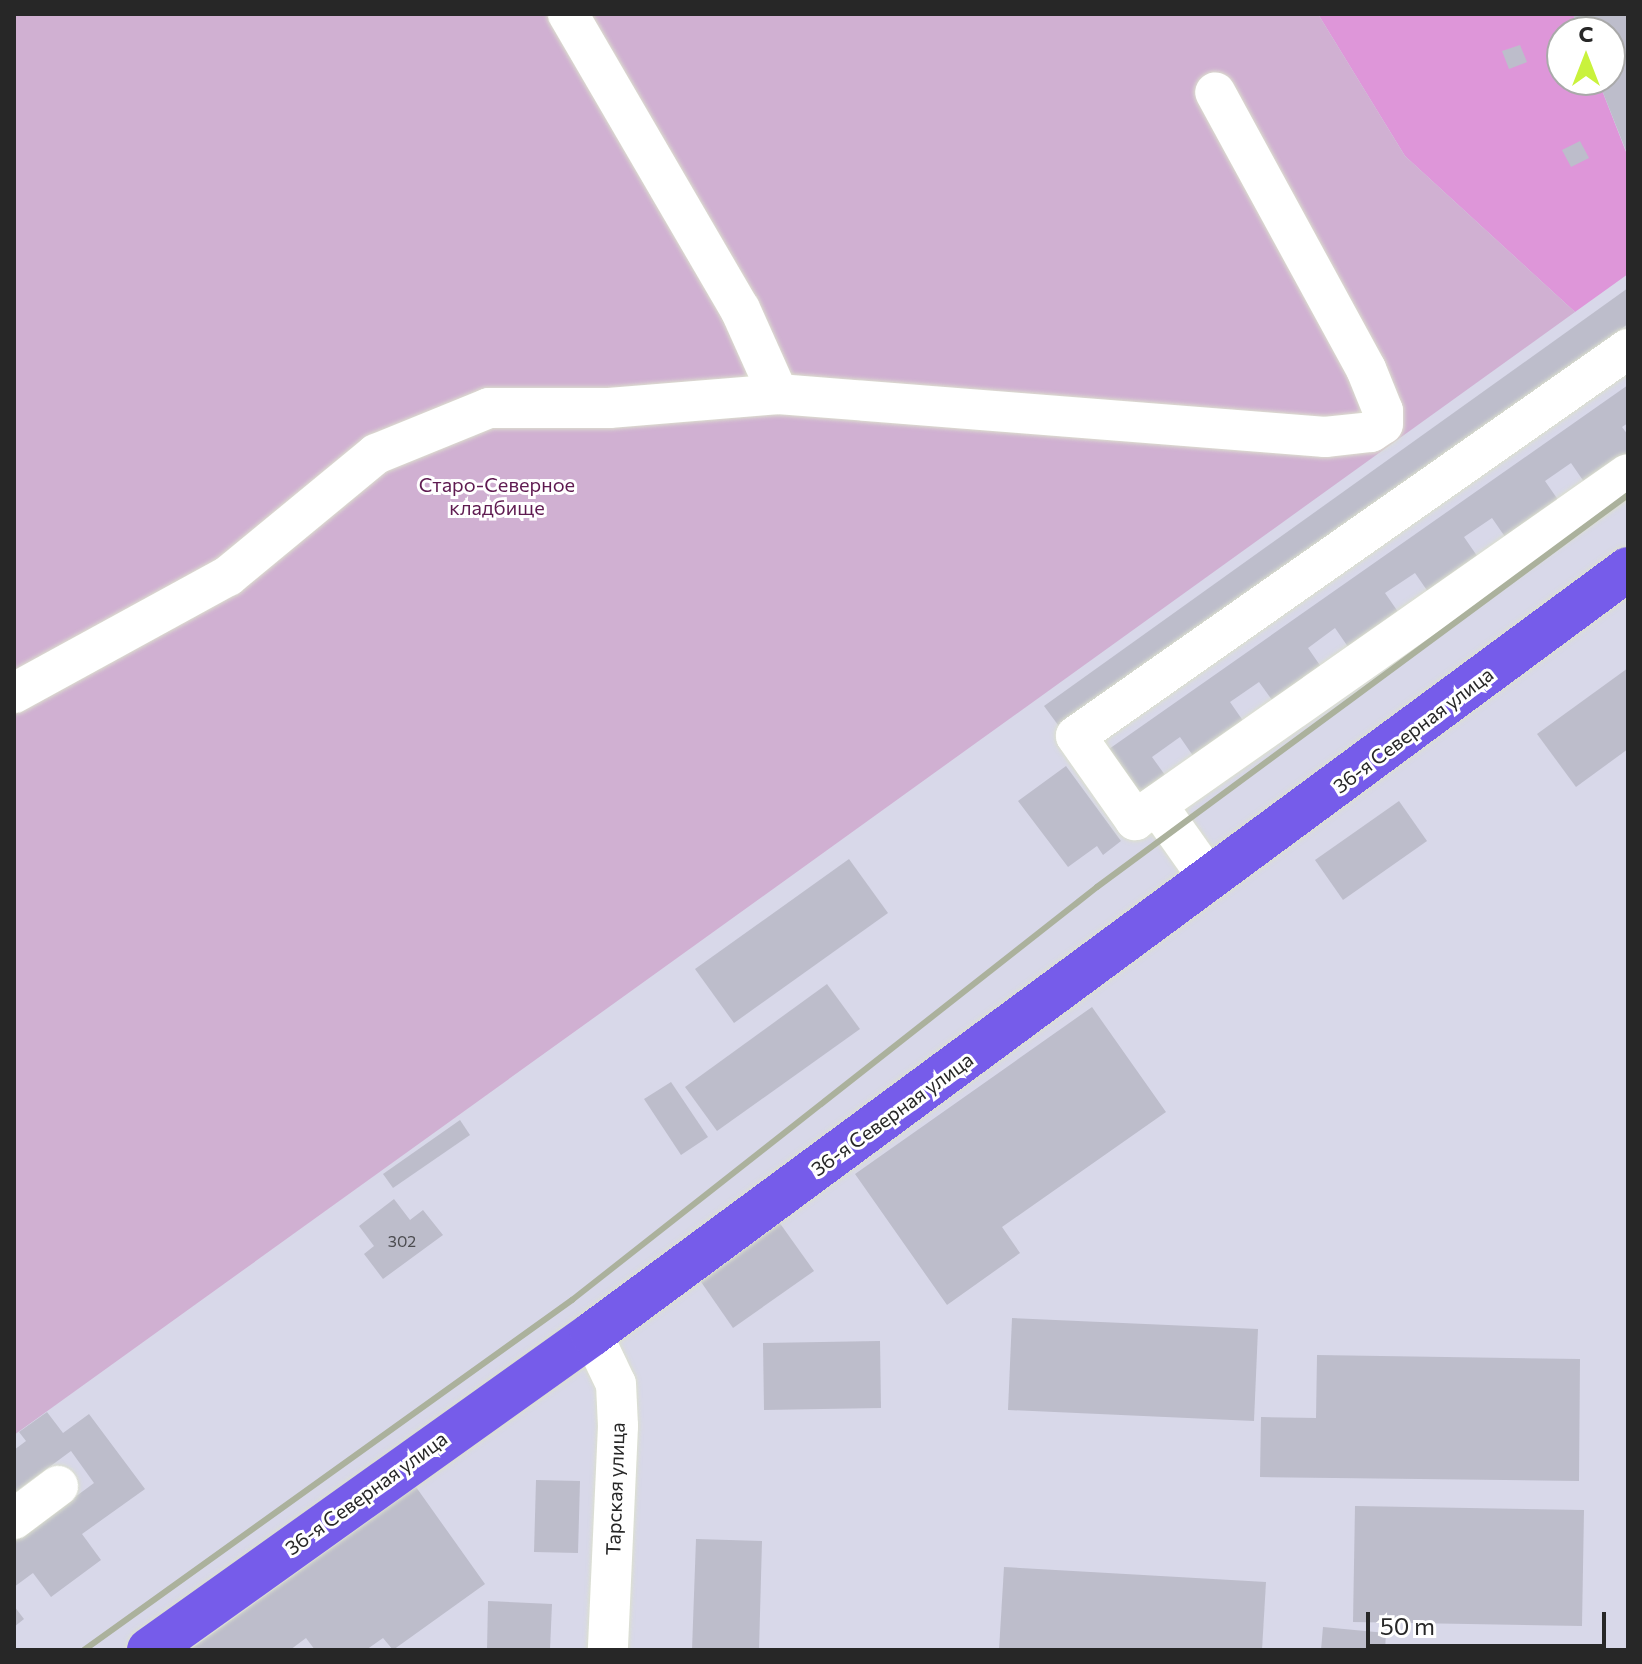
<!DOCTYPE html>
<meta charset="utf-8">
<style>
body{margin:0}
#map{position:relative;width:1642px;height:1664px;overflow:hidden;background:#d8d8e9;font-family:Commissioner,sans-serif}
div>[style]{position:absolute}
.green>*{inset:0;background:#de96d9}
.cemetery>*{inset:0;background:#d0b0d2}
.building>*{inset:0;background:#bdbdcb}
.roads{filter:drop-shadow(0 0 2px #dce0ce) drop-shadow(0 0 2px #dce0ce)}
.minor>*{height:40px;margin:-20px;padding:0 20px;transform-origin:20px;border-radius:20px;background:#fff}
.major>*{height:44px;margin:-22px;padding:0 22px;transform-origin:22px;border-radius:22px;background:#765cea}
.rail>*{height:6px;margin:-3px;padding:0 3px;transform-origin:3px;border-radius:3px;background:#abb19c}
span{translate:-50% -50%;white-space:nowrap;text-align:center;line-height:1.15;-webkit-text-stroke:6px #fff;paint-order:stroke}
.number-label{font-size:16px;color:#4c4c50}
.number-label span{-webkit-text-stroke-width:0}
.park-label{font-size:20px;color:#5f1b51}
.street-label{font-size:20px;color:#272727}
.frame{position:absolute;inset:0;border:16px solid #272727;pointer-events:none}
.north{position:absolute;left:1546px;top:16px;width:80px;height:80px;box-sizing:border-box;background:#fff;border:2px solid #a9a9a9;border-radius:50%;rotate:0deg;font-size:22px;font-weight:700;line-height:32px;text-align:center;color:#272727}
.north::after{content:'';display:block;margin:auto;width:28px;height:36px;background:#c9f23c;clip-path:polygon(50% 0,100% 100%,50% 72%,0 100%)}
.scale{position:absolute;left:1366px;top:1612px;width:240px;height:36px;box-sizing:border-box;border:4px solid #272727;border-top:0;padding-left:10px;font-size:24px;line-height:28px;white-space:nowrap;color:#272727;-webkit-text-stroke:6px #fff;paint-order:stroke}
</style>
<div id="map">
<div class="green">
<div style="clip-path:polygon(1318px 14px,1573px 14px,1580px 32px,1562px 32px,1562px 80px,1598px 80px,1628px 157px,1628px 274px,1575px 312px,1405px 156px)"></div>
</div>
<div class="cemetery">
<div style="clip-path:polygon(14px 14px,1318px 14px,1405px 156px,1575px 312px,14px 1435px)"></div>
</div>
<div class="building">
<div style="clip-path:polygon(1573px 14px,1628px 14px,1628px 156px,1598px 80px,1610px 80px,1610px 32px,1580px 32px)"></div>
<div style="clip-path:polygon(1520px 45px,1527px 62px,1509px 69px,1502px 51px)"></div>
<div style="clip-path:polygon(1580px 141px,1589px 158px,1571px 167px,1562px 150px)"></div>
<div style="clip-path:polygon(1628px 288px,1628px 324px,1061px 729px,1044px 706px)"></div>
<div style="clip-path:polygon(1628px 385px,1628px 423px,1622px 427px,1628px 435px,1628px 462px,1589px 489px,1571px 463px,1545px 481px,1563px 507px,1510px 544px,1492px 518px,1464px 537px,1482px 563px,1433px 599px,1415px 573px,1385px 593px,1403px 619px,1353px 654px,1335px 628px,1308px 648px,1326px 674px,1277px 707px,1259px 682px,1230px 702px,1248px 728px,1198px 763px,1180px 737px,1152px 757px,1170px 782px,1145px 800px,1109px 749px)"></div>
<div style="clip-path:polygon(1628px 668px,1628px 749px,1576px 787px,1537px 734px)"></div>
<div style="clip-path:polygon(1066px 766px,1121px 841px,1103px 855px,1097px 846px,1068px 867px,1018px 801px)"></div>
<div style="clip-path:polygon(1399px 801px,1427px 841px,1343px 900px,1315px 860px)"></div>
<div style="clip-path:polygon(849px 859px,888px 913px,734px 1023px,695px 969px)"></div>
<div style="clip-path:polygon(827px 984px,860px 1029px,717px 1131px,685px 1087px)"></div>
<div style="clip-path:polygon(1092px 1007px,1166px 1112px,1002px 1227px,1020px 1253px,947px 1305px,855px 1174px)"></div>
<div style="clip-path:polygon(671px 1082px,708px 1137px,681px 1155px,644px 1099px)"></div>
<div style="clip-path:polygon(460px 1120px,470px 1135px,393px 1188px,383px 1174px)"></div>
<div style="clip-path:polygon(394px 1199px,410px 1220px,423px 1210px,443px 1235px,383px 1279px,364px 1254px,374px 1246px,359px 1226px)"></div>
<div style="clip-path:polygon(779px 1222px,814px 1271px,733px 1328px,699px 1279px)"></div>
<div style="clip-path:polygon(1012px 1318px,1258px 1329px,1254px 1421px,1008px 1410px)"></div>
<div style="clip-path:polygon(880px 1341px,881px 1408px,764px 1410px,763px 1343px)"></div>
<div style="clip-path:polygon(1317px 1355px,1580px 1359px,1579px 1481px,1260px 1477px,1261px 1417px,1316px 1418px)"></div>
<div style="clip-path:polygon(47px 1412px,63px 1433px,89px 1414px,145px 1489px,82px 1534px,101px 1560px,51px 1597px,33px 1573px,14px 1587px,14px 1542px,94px 1483px,71px 1451px,14px 1493px,14px 1450px,26px 1441px,19px 1432px)"></div>
<div style="clip-path:polygon(536px 1480px,580px 1481px,578px 1553px,534px 1552px)"></div>
<div style="clip-path:polygon(416px 1487px,485px 1584px,393px 1650px,383px 1638px,366px 1650px,315px 1650px,306px 1638px,290px 1650px,189px 1650px)"></div>
<div style="clip-path:polygon(1355px 1506px,1584px 1510px,1582px 1626px,1353px 1622px)"></div>
<div style="clip-path:polygon(696px 1539px,762px 1541px,759px 1650px,692px 1650px)"></div>
<div style="clip-path:polygon(1004px 1567px,1266px 1582px,1262px 1650px,999px 1650px)"></div>
<div style="clip-path:polygon(488px 1601px,552px 1604px,550px 1650px,487px 1650px)"></div>
<div style="clip-path:polygon(14px 1606px,24px 1619px,14px 1627px)"></div>
<div style="clip-path:polygon(1323px 1627px,1386px 1633px,1385px 1650px,1321px 1650px)"></div>
</div>
<div class="roads">
<div class="minor">
<div style="left:568px;top:14px;width:341px;rotate:59.8deg"></div>
<div style="left:740px;top:309px;width:93px;rotate:65.9deg"></div>
<div style="left:1628px;top:349px;width:674px;rotate:144.97deg"></div>
<div style="left:1076px;top:736px;width:103px;rotate:54.9deg"></div>
<div style="left:1135px;top:820px;width:602px;rotate:-35.06deg"></div>
<div style="left:14px;top:693px;width:244px;rotate:-28.7deg"></div>
<div style="left:228px;top:576px;width:192px;rotate:-39.5deg"></div>
<div style="left:376px;top:454px;width:122px;rotate:-22.2deg"></div>
<div style="left:489px;top:408px;width:120px"></div>
<div style="left:609px;top:408px;width:170px;rotate:-4.7deg"></div>
<div style="left:778px;top:394px;width:549px;rotate:4.49deg"></div>
<div style="left:1325px;top:437px;width:46px;rotate:-6.2deg"></div>
<div style="left:1371px;top:432px;width:14px;rotate:-34deg"></div>
<div style="left:1383px;top:424px;width:13px;rotate:-90deg"></div>
<div style="left:1383px;top:411px;width:45px;rotate:-112deg"></div>
<div style="left:1366px;top:369px;width:315px;rotate:-118.6deg"></div>
<div style="left:1157px;top:805px;width:92px;rotate:54.8deg"></div>
<div style="left:592px;top:1334px;width:55px;rotate:64.4deg"></div>
<div style="left:616px;top:1384px;width:42px;rotate:87.3deg"></div>
<div style="left:618px;top:1426px;width:224px;rotate:92.6deg"></div>
<div style="left:14px;top:1519px;width:55px;rotate:-36.9deg"></div>
</div>
<div class="major">
<div style="left:149px;top:1650px;width:544px;rotate:-35.5deg"></div>
<div style="left:592px;top:1334px;width:1288px;rotate:-36.44deg"></div>
</div>
</div>
<div class="rail">
<div style="left:84px;top:1650px;width:601px;rotate:-35.65deg"></div>
<div style="left:572px;top:1300px;width:668px;rotate:-38.19deg"></div>
<div style="left:1097px;top:887px;width:660px;rotate:-36.44deg"></div>
</div>
<div class="number-label">
<span style="left:402px;top:1241px">302</span>
</div>
<div class="park-label">
<span style="left:497px;top:496px">Старо-Северное<br>кладбище</span>
</div>
<div class="street-label">
<span style="left:1413px;top:730px;rotate:-37deg">36-я Северная улица</span>
<span style="left:892px;top:1114px;rotate:-36deg">36-я Северная улица</span>
<span style="left:615px;top:1489px;rotate:-88deg">Тарская улица</span>
<span style="left:366px;top:1493px;rotate:-36deg">36-я Северная улица</span>
</div>
<div class="frame"></div>
<div class="north">С</div>
<div class="scale">50 m</div>
</div>
